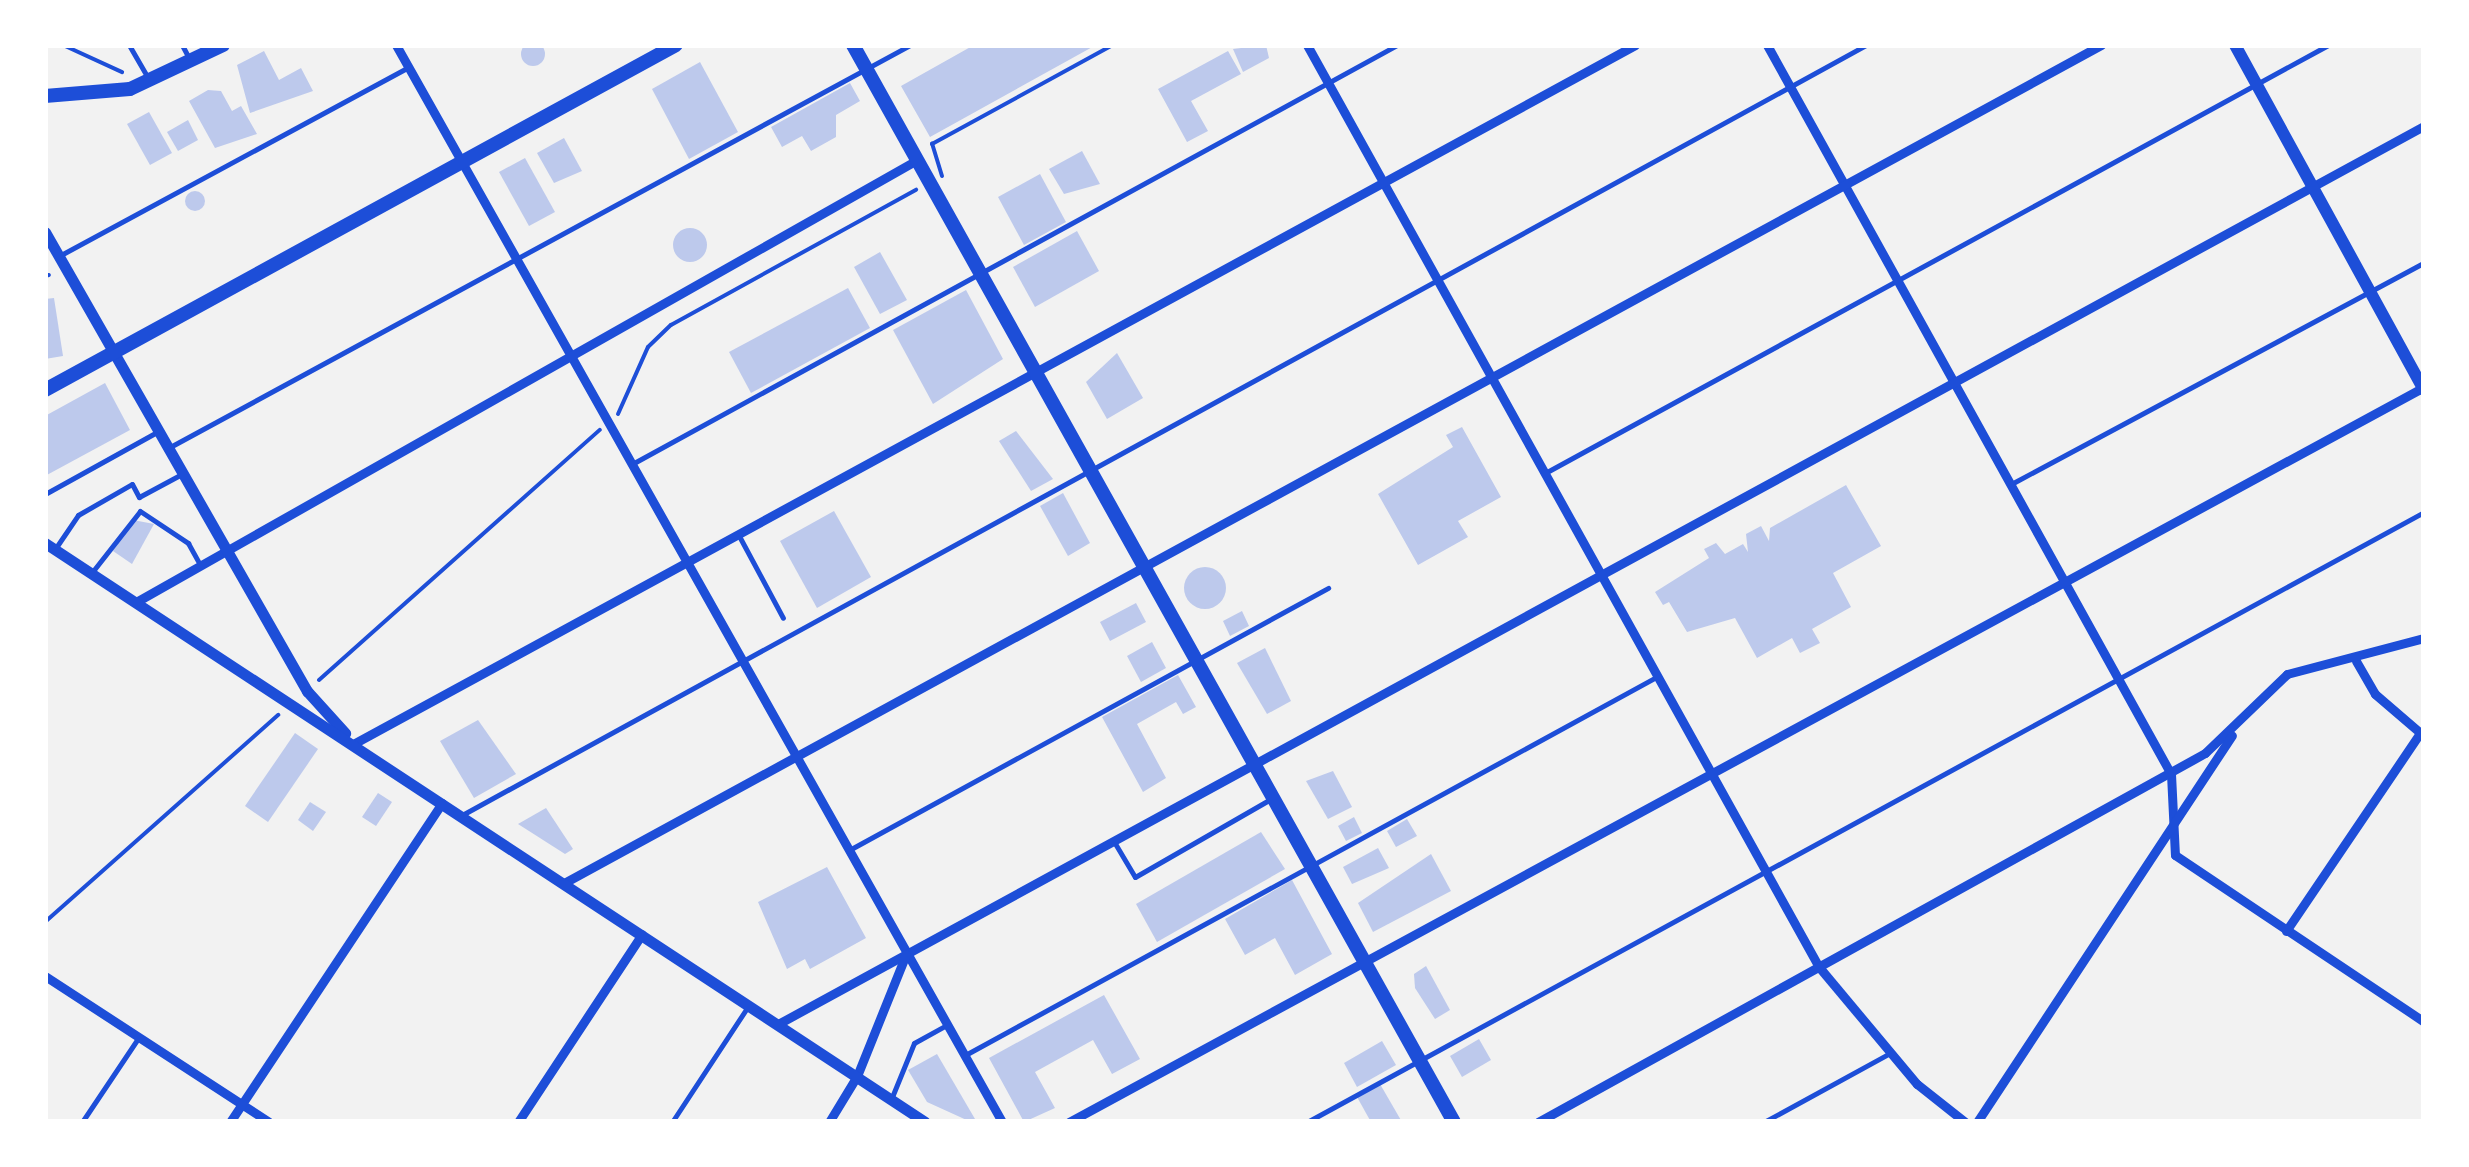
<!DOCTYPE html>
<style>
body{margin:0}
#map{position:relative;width:2469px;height:1167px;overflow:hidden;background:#f2f2f2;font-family:"DM Sans",sans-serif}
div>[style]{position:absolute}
.building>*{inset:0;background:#bdc9ec}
.round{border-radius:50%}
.path>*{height:4px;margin:-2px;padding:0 2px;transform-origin:2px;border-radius:2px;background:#1d4ed8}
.service>*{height:5px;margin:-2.5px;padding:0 2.5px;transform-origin:2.5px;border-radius:2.5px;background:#1d4ed8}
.minor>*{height:9px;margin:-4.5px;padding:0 4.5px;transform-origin:4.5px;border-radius:4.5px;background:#1d4ed8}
.tertiary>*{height:11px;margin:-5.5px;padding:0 5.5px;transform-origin:5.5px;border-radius:5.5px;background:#1d4ed8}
.secondary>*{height:12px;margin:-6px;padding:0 6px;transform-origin:6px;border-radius:6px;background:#1d4ed8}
.primary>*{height:14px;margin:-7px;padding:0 7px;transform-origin:7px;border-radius:7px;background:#1d4ed8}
span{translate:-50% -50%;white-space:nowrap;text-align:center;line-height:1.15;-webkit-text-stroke:10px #fff;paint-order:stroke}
.frame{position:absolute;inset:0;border:48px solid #fff;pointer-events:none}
</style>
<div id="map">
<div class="building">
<div class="round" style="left:521px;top:42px;width:24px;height:24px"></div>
<div style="clip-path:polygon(974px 45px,1044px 48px,1096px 45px,930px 137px,901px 86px)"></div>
<div style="clip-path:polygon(1266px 45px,1269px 58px,1243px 72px,1233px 49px)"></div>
<div style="clip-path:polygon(264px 51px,279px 80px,301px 68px,313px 91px,250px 113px,237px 65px)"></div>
<div style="clip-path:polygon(1228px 51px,1241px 74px,1191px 101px,1208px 131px,1187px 142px,1158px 89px)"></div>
<div style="clip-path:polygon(700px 62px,738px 132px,689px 159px,652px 89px)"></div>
<div style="clip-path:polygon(850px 83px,860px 101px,836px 115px,836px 137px,811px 151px,802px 136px,782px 147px,771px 127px)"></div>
<div style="clip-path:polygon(208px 90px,221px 91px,232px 111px,241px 106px,257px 134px,215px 148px,189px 101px)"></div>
<div style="clip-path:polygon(149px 112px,172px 153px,150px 165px,127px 124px)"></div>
<div style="clip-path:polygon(188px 120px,198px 140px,178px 151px,167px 132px)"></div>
<div style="clip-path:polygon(564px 138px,582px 171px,554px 183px,537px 153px)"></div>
<div style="clip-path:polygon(1082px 151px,1100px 184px,1064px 194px,1049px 169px)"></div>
<div style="clip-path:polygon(525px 158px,555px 212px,529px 226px,499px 172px)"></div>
<div style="clip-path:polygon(1040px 174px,1066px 222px,1024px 245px,998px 197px)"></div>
<div class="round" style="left:185px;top:191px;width:20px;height:20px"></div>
<div class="round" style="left:673px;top:228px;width:34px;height:34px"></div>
<div style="clip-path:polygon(1077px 231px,1099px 271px,1035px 307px,1013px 267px)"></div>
<div style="clip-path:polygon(880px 252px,907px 300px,880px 314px,854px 267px)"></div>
<div style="clip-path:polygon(848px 288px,870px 328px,751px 393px,729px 352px)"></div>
<div style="clip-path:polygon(966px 290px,1003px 359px,933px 404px,893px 330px)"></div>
<div style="clip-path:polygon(54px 298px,63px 356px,45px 359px,45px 299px)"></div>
<div style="clip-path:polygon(1117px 353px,1143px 398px,1107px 419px,1086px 382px)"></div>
<div style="clip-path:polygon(105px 383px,130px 430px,45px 476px,45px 416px)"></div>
<div style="clip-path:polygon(1462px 427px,1501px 497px,1458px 521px,1468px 537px,1418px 565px,1378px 494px,1453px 447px,1446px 435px)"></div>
<div style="clip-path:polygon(1016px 431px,1053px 479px,1031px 491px,999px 441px)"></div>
<div style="clip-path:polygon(1846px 485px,1881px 546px,1833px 573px,1851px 607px,1812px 629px,1820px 643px,1800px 653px,1792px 638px,1757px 658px,1735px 618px,1687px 632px,1669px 602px,1663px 605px,1655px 592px,1709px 558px,1704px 549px,1716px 543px,1725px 554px,1743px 544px,1748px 552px,1746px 534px,1761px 526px,1769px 541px,1770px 528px)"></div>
<div style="clip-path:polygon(1063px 493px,1090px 543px,1068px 556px,1040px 506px)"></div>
<div style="clip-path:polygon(834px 511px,871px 577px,817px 608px,780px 541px)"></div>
<div style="clip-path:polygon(133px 520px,154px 524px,132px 564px,113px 551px)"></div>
<div class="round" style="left:1184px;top:567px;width:42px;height:42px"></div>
<div style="clip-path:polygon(1136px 603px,1146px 622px,1110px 641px,1100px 622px)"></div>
<div style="clip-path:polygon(1242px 611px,1249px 626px,1230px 636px,1223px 621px)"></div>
<div style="clip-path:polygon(1152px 642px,1166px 668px,1141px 682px,1127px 656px)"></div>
<div style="clip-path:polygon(1265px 648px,1291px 701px,1267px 714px,1237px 663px)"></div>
<div style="clip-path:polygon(1178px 675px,1196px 707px,1183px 714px,1176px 702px,1137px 724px,1166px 778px,1143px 792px,1102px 717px)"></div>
<div style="clip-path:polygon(478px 720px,516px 774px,474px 798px,440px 741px)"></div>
<div style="clip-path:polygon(295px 733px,318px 749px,268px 822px,245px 806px)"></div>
<div style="clip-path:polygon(1333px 771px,1352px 807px,1328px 819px,1306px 781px)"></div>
<div style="clip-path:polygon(378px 793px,392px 802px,376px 826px,362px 817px)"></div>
<div style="clip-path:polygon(310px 802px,326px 812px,313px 831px,298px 820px)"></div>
<div style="clip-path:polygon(546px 808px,573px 849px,565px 854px,518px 824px)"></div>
<div style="clip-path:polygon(1354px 817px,1362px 833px,1346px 841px,1338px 826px)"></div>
<div style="clip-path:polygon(1407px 819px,1417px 836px,1396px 847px,1387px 831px)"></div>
<div style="clip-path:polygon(1261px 832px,1285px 869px,1157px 942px,1136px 904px)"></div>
<div style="clip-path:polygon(1378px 848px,1389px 868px,1352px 884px,1343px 867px)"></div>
<div style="clip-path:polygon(1431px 854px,1451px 891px,1373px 932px,1358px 903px)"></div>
<div style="clip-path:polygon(827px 867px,866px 938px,810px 969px,805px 959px,787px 969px,758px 902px)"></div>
<div style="clip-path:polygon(1292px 880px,1332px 954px,1295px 975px,1275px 938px,1245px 955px,1225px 919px)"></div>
<div style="clip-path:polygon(1426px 966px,1450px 1010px,1435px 1019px,1415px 988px,1414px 974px)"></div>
<div style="clip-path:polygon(1104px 995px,1140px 1059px,1112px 1074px,1093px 1040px,1035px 1072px,1055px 1108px,1024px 1122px,989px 1058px)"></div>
<div style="clip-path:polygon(1479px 1039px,1491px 1060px,1462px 1077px,1450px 1056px)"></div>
<div style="clip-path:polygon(1382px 1041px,1396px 1065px,1357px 1087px,1344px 1063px)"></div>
<div style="clip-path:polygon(937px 1054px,975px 1119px,971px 1122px,927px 1102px,908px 1070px)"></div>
<div style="clip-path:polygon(1380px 1084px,1402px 1122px,1371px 1122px,1357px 1097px)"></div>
</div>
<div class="path">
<div style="left:45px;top:45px;width:4px"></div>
<div style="left:63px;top:45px;width:65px;rotate:24.6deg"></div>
<div style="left:942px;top:176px;width:34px;rotate:-107deg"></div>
<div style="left:932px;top:144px;width:206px;rotate:-28.7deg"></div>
<div style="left:45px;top:276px;width:4px;rotate:-14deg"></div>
<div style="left:618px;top:414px;width:73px;rotate:-65.9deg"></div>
<div style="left:648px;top:347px;width:32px;rotate:-44deg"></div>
<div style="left:671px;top:325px;width:280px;rotate:-28.9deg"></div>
<div style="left:319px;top:680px;width:376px;rotate:-41.7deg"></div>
<div style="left:45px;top:922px;width:312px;rotate:-41.6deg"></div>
</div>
<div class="service">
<div style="left:129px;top:45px;width:39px;rotate:60deg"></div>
<div style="left:182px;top:45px;width:17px;rotate:62deg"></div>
<div style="left:59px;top:256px;width:397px;rotate:-28.4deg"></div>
<div style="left:170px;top:447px;width:842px;rotate:-28.51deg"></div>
<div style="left:632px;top:464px;width:872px;rotate:-28.71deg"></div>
<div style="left:1545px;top:473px;width:892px;rotate:-28.66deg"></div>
<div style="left:2013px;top:483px;width:466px;rotate:-28.2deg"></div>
<div style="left:45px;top:494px;width:128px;rotate:-29deg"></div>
<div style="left:738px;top:534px;width:95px;rotate:61.8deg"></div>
<div style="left:55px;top:549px;width:41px;rotate:-55.9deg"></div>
<div style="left:78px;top:515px;width:62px;rotate:-29.9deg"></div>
<div style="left:132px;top:484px;width:15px;rotate:62deg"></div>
<div style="left:139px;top:497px;width:47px;rotate:-28.2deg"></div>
<div style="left:93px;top:571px;width:76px;rotate:-51.9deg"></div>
<div style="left:140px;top:511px;width:58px;rotate:33.7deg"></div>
<div style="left:188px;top:543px;width:23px;rotate:61deg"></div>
<div style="left:462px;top:815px;width:1601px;rotate:-28.74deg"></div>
<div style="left:1113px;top:840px;width:43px;rotate:59.3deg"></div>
<div style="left:1135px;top:877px;width:155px;rotate:-29.9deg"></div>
<div style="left:851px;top:849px;width:544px;rotate:-28.69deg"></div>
<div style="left:967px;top:1054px;width:788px;rotate:-28.68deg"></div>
<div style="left:892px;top:1097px;width:58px;rotate:-67.8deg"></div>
<div style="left:914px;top:1043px;width:37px;rotate:-29deg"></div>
<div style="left:82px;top:1122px;width:102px;rotate:-56.2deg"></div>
<div style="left:672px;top:1122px;width:136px;rotate:-56.7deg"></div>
<div style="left:1307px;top:1122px;width:1273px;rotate:-28.64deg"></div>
<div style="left:1764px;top:1122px;width:144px;rotate:-28.7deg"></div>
</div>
<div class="minor">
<div style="left:396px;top:45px;width:1236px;rotate:60.63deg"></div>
<div style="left:1307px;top:45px;width:1055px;rotate:60.96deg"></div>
<div style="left:1819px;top:967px;width:153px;rotate:50.1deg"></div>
<div style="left:1917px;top:1084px;width:61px;rotate:38.4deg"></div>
<div style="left:1767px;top:45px;width:833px;rotate:61.01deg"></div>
<div style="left:2171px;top:774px;width:81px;rotate:87.2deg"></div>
<div style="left:2175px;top:855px;width:300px;rotate:33.8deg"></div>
<div style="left:136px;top:602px;width:897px;rotate:-29.51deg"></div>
<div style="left:2356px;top:661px;width:38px;rotate:60deg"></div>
<div style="left:2375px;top:694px;width:65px;rotate:40.6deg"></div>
<div style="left:355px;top:743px;width:1458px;rotate:-28.6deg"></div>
<div style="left:564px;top:883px;width:1751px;rotate:-28.6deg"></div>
<div style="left:2286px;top:931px;width:239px;rotate:-55.9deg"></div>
<div style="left:45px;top:976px;width:267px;rotate:33.1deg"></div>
<div style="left:778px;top:1024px;width:1875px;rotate:-28.62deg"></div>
<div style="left:230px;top:1122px;width:383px;rotate:-56.4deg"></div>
<div style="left:518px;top:1122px;width:225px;rotate:-56.6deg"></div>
<div style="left:829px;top:1122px;width:54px;rotate:-58.7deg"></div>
<div style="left:857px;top:1076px;width:131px;rotate:-68.1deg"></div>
<div style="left:1069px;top:1122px;width:1542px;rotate:-28.48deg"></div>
<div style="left:1538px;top:1122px;width:762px;rotate:-28.95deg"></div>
<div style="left:2205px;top:753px;width:114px;rotate:-43.9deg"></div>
<div style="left:2287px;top:674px;width:142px;rotate:-14.7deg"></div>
<div style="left:1977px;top:1122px;width:463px;rotate:-56.6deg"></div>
</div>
<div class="tertiary">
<div style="left:45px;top:232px;width:529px;rotate:60.28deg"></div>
<div style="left:307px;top:691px;width:57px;rotate:47.9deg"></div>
<div style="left:45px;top:543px;width:1053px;rotate:33.34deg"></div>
</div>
<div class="secondary">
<div style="left:2235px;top:45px;width:393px;rotate:61.3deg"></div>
</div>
<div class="primary">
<div style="left:853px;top:45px;width:1233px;rotate:60.84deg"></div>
<div style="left:45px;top:96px;width:85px;rotate:-4.7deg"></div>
<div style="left:130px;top:89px;width:103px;rotate:-25.3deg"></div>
<div style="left:45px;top:390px;width:719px;rotate:-28.67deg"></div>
</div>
<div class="frame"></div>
</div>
